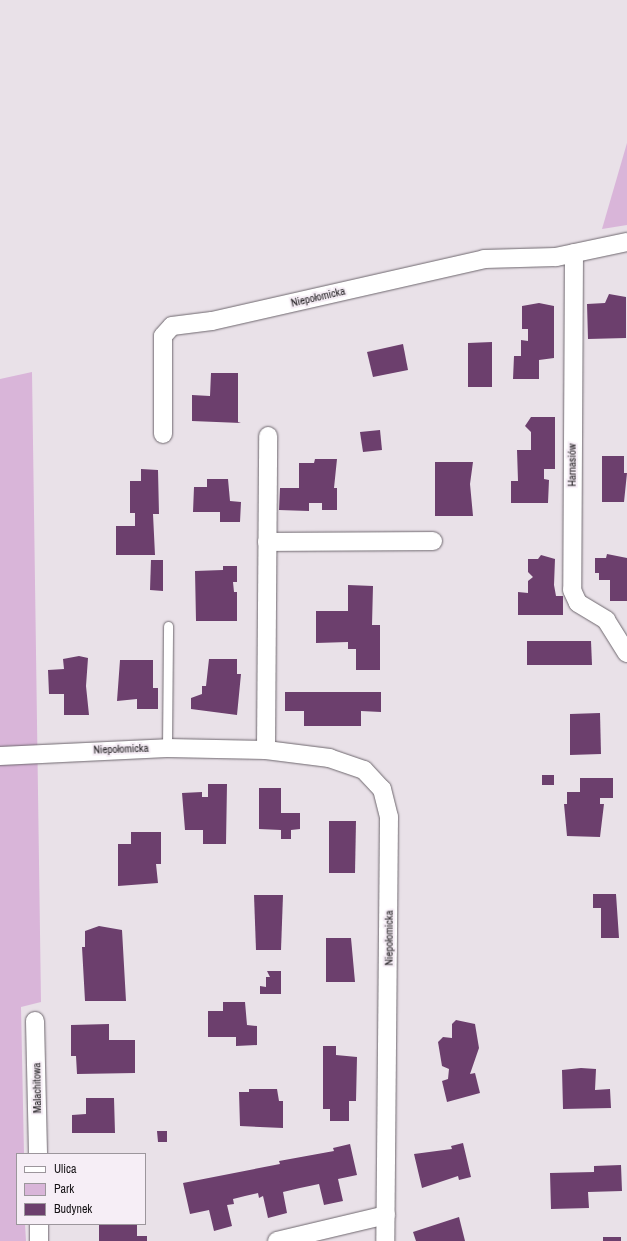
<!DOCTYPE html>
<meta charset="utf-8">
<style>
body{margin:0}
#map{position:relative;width:627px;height:1241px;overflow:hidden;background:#e9e1e8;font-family:"Archivo Narrow",sans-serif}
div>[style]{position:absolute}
.green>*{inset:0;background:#d9b5d9}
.building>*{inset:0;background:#6c3f6d}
.roads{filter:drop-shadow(0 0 1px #6e676e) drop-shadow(0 0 1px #6e676e)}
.service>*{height:9px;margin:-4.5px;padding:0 4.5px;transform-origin:4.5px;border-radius:4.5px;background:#fff}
.minor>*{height:18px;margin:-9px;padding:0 9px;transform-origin:9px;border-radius:9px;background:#fff}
span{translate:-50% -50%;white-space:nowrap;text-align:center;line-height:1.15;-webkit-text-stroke:4px #f6eef6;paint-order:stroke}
.street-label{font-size:11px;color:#151215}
.legend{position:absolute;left:16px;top:1153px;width:130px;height:72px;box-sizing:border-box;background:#f6eef6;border:1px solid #9c969c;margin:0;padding:5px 7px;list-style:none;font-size:12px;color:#151215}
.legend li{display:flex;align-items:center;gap:8px;height:20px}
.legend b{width:20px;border:1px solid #9c969c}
</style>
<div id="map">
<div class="green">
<div style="clip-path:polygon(627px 143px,627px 225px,602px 229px)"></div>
<div style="clip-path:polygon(32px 372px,41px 1002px,21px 1007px,24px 1154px,17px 1154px,17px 1224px,25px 1224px,26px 1241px,0 1241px,0 379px)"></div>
</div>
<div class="building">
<div style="clip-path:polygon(609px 294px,626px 297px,626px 338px,588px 339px,587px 304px,605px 303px)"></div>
<div style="clip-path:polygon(539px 303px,554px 306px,554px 358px,539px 360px,539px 379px,513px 379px,514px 356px,521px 356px,521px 340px,528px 341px,528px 329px,522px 329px,522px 306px)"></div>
<div style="clip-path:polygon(492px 342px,492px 387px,468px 387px,468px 343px)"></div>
<div style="clip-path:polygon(403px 344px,408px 370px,373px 377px,367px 352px)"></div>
<div style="clip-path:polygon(211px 373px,238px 373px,238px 422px,241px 423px,192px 421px,192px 395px,210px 396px)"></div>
<div style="clip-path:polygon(531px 417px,555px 417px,555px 469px,544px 469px,544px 479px,549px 480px,548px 503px,511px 503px,511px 481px,518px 481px,517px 450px,531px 450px,531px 432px,525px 426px)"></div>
<div style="clip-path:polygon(380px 430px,382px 450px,363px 452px,360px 432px)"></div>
<div style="clip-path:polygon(602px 456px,624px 456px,624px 473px,627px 473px,624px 502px,602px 502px)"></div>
<div style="clip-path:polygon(315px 459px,337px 459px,334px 488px,337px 488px,337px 510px,322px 510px,322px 503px,309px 503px,309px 511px,279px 510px,280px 488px,299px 488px,299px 463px,314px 463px)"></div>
<div style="clip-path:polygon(435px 462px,473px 462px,470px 484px,473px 516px,435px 516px)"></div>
<div style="clip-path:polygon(141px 469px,158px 470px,159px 514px,153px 514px,155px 555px,116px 555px,116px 526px,135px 526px,135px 513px,130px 513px,130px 481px,141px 481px)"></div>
<div style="clip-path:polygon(207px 479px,228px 479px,230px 501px,241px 502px,240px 522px,220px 522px,220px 512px,193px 512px,194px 487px,207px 487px)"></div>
<div style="clip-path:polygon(607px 554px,627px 558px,627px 601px,610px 601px,610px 580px,599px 580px,599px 573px,595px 573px,595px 558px,606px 558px)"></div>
<div style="clip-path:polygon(541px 555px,555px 559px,554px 585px,556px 596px,563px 596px,563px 615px,518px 615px,518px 592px,528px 593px,528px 581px,533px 577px,528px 572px,528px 559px,538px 559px)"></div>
<div style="clip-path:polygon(151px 560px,163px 560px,163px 591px,150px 590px)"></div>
<div style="clip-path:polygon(223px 566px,237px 566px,237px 582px,233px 582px,234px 592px,237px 592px,237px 621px,196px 621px,195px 571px,223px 570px)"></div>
<div style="clip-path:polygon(348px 585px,373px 586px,372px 625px,380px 625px,380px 670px,356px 670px,356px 649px,348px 649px,348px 642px,316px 643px,316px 611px,348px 611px)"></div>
<div style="clip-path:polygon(527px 641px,591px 641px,592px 665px,527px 665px)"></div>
<div style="clip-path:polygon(79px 656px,88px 658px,86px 686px,89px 715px,64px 715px,64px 694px,49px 694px,48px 670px,64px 669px,63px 659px)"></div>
<div style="clip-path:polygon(209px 659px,237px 659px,237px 674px,241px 674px,237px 715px,191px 709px,191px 698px,202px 694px,202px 686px,206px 686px)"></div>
<div style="clip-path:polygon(120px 660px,153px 660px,153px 688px,158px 688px,158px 709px,137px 709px,137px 699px,117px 701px)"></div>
<div style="clip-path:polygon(285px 692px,381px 692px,381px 712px,361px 711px,361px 726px,304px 726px,304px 711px,285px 711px)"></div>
<div style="clip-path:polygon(600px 713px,601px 754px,570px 755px,570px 714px)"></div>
<div style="clip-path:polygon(542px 775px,554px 775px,554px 785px,542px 785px)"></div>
<div style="clip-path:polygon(580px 778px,613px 778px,613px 798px,600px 798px,600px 804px,604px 804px,600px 837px,567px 836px,564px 804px,567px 804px,567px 792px,580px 792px)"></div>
<div style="clip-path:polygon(208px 784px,227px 784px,226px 844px,203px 844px,203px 830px,185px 830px,182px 793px,202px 792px,202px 797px,208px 797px)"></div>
<div style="clip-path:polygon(259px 788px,281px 788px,281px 813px,300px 813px,300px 829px,291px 830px,291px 839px,281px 839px,281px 830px,259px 829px)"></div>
<div style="clip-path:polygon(329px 821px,356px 821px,355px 873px,329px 873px)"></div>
<div style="clip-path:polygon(131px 832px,161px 832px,161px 864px,156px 864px,158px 883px,118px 886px,118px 844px,131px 844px)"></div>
<div style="clip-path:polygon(593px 894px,616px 894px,619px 938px,601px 938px,601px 908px,593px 908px)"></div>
<div style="clip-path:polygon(254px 895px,283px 895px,281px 950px,256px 950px)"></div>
<div style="clip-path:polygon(99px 926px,122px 930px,126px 1001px,85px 1001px,82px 947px,85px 947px,85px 931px)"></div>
<div style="clip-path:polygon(326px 938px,351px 938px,355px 982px,326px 982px)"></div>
<div style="clip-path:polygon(281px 971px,281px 994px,260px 994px,260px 986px,266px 987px,266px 977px,270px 977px,267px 971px)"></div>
<div style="clip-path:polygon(223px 1002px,245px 1002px,247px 1025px,257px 1026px,257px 1045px,236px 1046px,236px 1037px,208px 1037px,208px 1011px,223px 1011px)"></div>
<div style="clip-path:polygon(456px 1020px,475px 1024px,479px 1048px,470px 1074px,475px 1073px,480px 1093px,447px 1102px,442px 1081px,448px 1079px,449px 1069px,442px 1066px,438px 1042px,443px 1037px,452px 1038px,452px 1024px)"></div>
<div style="clip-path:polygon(109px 1024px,109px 1040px,135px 1040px,135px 1073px,77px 1074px,76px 1056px,71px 1056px,71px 1025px)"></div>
<div style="clip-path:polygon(323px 1046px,336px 1046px,336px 1055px,357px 1057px,356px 1101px,349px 1101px,349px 1121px,330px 1121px,330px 1109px,323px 1109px)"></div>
<div style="clip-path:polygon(581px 1068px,596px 1069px,595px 1090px,610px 1089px,611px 1108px,563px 1109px,562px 1070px)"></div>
<div style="clip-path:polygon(249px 1089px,277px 1089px,279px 1101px,283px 1101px,283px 1128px,240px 1126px,239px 1092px,249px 1092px)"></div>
<div style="clip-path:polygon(86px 1098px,114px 1098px,115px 1133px,72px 1133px,72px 1115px,86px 1114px)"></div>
<div style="clip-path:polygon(157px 1131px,167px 1131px,167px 1142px,158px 1142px)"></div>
<div style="clip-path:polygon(463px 1143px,471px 1177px,459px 1180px,458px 1176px,422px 1188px,414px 1154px,452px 1149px,451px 1146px)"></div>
<div style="clip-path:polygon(350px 1144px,357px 1175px,338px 1179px,343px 1201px,324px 1205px,319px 1184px,300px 1188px,283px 1192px,287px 1213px,268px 1218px,263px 1196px,259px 1198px,258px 1193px,245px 1196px,233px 1199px,234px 1204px,227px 1205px,232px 1226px,214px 1231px,209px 1210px,190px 1214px,183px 1183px,280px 1164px,279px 1161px,334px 1151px,333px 1148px)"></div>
<div style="clip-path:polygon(621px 1165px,622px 1191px,588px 1192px,589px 1208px,551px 1209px,550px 1173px,594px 1172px,594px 1166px)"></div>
<div style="clip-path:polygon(459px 1217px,465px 1241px,416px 1241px,413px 1232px)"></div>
<div style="clip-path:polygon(99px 1224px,137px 1224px,137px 1236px,147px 1236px,147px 1241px,99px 1241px)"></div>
<div style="clip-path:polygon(603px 1237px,621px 1237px,621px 1241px,603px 1241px)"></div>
</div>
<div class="roads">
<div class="service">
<div style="left:167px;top:748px;width:122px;rotate:-89.5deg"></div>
</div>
<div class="minor">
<div style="left:574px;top:253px;width:337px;rotate:90.3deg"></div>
<div style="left:572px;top:590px;width:14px;rotate:65deg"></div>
<div style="left:578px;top:603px;width:33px;rotate:31deg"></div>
<div style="left:606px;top:620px;width:39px;rotate:58deg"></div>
<div style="left:163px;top:434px;width:98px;rotate:-90deg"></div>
<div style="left:163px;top:336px;width:13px;rotate:-48deg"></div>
<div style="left:172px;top:326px;width:40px;rotate:-7.1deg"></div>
<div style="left:212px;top:321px;width:279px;rotate:-12.8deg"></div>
<div style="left:484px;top:259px;width:72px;rotate:-1.6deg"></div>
<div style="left:556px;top:257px;width:73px;rotate:-11.9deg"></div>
<div style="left:267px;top:542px;width:166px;rotate:-0.3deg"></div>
<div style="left:266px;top:750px;width:314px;rotate:-89.6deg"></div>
<div style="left:0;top:756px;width:167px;rotate:-2.7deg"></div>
<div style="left:167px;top:748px;width:99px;rotate:1.2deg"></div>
<div style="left:266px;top:750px;width:64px;rotate:7.2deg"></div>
<div style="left:329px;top:758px;width:37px;rotate:19deg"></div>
<div style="left:364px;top:770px;width:26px;rotate:47deg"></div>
<div style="left:382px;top:789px;width:29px;rotate:76deg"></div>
<div style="left:389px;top:817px;width:424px;rotate:90.5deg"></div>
<div style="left:35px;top:1021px;width:133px;rotate:88.7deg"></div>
<div style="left:39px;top:1224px;width:17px;rotate:90deg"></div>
<div style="left:277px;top:1241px;width:112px;rotate:-13.4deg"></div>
</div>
</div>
<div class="street-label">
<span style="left:318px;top:297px;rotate:-13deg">Niepołomicka</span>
<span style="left:572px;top:465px;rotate:-90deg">Harnasiów</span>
<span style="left:121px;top:749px;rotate:-2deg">Niepołomicka</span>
<span style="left:389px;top:938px;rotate:-90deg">Niepołomicka</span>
<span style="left:37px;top:1088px;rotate:-91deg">Malachitowa</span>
</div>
<ul class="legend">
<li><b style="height:5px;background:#fff"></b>Ulica</li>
<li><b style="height:11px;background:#d9b5d9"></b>Park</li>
<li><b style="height:11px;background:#6c3f6d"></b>Budynek</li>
</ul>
</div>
